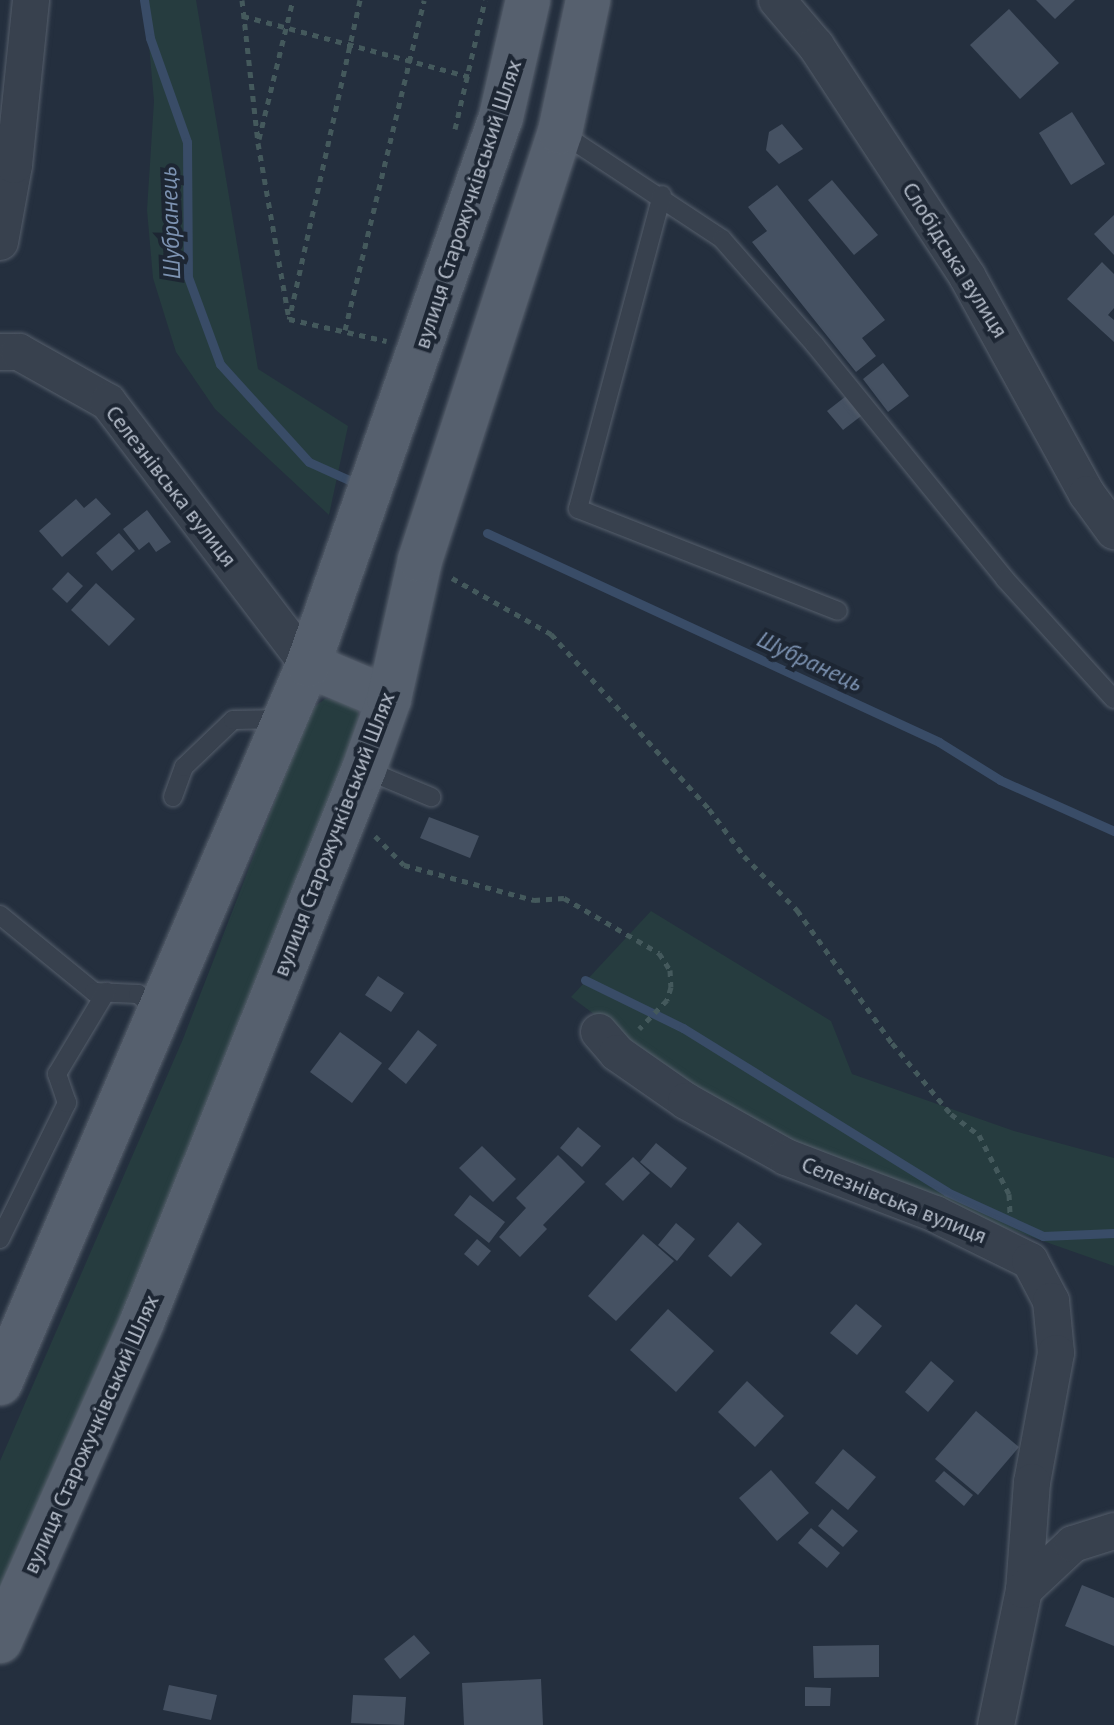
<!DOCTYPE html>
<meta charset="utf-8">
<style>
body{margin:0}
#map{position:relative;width:1114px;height:1725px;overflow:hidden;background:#242f3e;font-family:"PT Sans",sans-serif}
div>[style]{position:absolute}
.green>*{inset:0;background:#263c3f}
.stream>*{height:9px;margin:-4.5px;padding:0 4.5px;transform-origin:4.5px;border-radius:4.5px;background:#394c67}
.building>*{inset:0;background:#455162}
.path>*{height:5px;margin-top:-2.5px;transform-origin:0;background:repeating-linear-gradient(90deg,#44595c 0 6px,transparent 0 12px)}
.roads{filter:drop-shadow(0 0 2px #565f6c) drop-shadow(0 0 2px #565f6c)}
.service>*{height:18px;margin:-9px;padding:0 9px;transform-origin:9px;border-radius:9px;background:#38414e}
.minor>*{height:36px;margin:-18px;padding:0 18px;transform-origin:18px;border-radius:18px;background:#38414e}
.primary>*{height:44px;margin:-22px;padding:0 22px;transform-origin:22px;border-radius:22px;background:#56606e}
span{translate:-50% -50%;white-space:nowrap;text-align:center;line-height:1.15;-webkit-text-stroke:8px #1d2633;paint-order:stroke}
.street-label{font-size:22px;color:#b4bcc9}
.water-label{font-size:24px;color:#7c92b1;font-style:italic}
</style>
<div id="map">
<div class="green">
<div style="clip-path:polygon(145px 0,196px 0,258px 369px,348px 426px,329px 515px,215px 409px,176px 352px,153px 278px,147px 210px,154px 101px)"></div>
<div style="clip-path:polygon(325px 699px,343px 700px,358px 711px,361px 731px,291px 927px,0 1607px,0 1461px,183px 1039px,310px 710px)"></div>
<div style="clip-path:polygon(651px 911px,831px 1021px,852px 1074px,1014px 1131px,1114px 1158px,1114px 1266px,858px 1176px,706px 1097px,571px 997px)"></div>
</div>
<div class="stream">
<div style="left:144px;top:0;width:38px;rotate:81deg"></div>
<div style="left:150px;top:38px;width:110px;rotate:70.4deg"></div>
<div style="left:187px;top:142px;width:135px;rotate:89.6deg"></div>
<div style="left:188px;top:277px;width:93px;rotate:69.8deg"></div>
<div style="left:220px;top:364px;width:132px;rotate:47.8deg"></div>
<div style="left:309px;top:462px;width:46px;rotate:24.3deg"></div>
<div style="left:487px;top:533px;width:498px;rotate:24.8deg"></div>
<div style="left:939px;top:742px;width:72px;rotate:31.9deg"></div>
<div style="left:1000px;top:780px;width:125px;rotate:24.1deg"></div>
<div style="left:585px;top:980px;width:109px;rotate:26.1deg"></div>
<div style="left:683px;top:1028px;width:311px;rotate:31.8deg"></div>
<div style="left:947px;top:1192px;width:106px;rotate:24.6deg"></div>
<div style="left:1043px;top:1236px;width:71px;rotate:-2.4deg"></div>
</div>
<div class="building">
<div style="clip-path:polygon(1036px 0,1075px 0,1055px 19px)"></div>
<div style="clip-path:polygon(1009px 9px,1059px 63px,1020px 99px,970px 45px)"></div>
<div style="clip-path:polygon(1072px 112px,1105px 164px,1071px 185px,1039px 133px)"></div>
<div style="clip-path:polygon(782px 124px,803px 149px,779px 164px,766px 150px,769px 132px)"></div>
<div style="clip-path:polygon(832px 180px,878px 235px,854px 255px,808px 200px)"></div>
<div style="clip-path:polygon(777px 185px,885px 320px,862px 338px,876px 356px,856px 372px,752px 242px,767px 231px,748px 207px)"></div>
<div style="clip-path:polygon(1114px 215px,1114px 255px,1094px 234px)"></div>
<div style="clip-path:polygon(1102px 262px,1114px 274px,1114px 308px,1108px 315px,1114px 320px,1114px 342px,1067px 299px)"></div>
<div style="clip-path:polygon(883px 363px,909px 396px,888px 412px,863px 379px)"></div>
<div style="clip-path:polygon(850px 393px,865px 413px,843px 430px,827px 411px)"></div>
<div style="clip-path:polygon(96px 498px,111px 514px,62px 557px,39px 531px,76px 499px,84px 508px)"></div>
<div style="clip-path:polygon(147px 510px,171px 542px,156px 552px,149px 542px,139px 550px,123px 529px)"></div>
<div style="clip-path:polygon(119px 533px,135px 551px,112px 571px,96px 553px)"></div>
<div style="clip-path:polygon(68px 572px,83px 586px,67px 603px,52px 589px)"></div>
<div style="clip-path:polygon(96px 583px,135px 619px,109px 646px,71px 610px)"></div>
<div style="clip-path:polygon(429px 817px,479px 836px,470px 858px,420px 838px)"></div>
<div style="clip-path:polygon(378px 976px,404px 993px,391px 1012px,365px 995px)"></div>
<div style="clip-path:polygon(418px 1030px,437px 1045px,406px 1084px,388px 1069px)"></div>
<div style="clip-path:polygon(340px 1032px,382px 1063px,352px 1103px,310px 1072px)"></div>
<div style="clip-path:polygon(578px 1127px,601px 1146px,582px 1167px,560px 1148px)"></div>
<div style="clip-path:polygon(656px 1143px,687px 1168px,671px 1188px,640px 1162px)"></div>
<div style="clip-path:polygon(482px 1146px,516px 1179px,493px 1202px,459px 1168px)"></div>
<div style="clip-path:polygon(558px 1155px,585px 1182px,543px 1225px,547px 1229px,520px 1257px,499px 1237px,526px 1208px,516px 1198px)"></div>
<div style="clip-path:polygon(633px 1157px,650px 1173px,623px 1201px,605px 1184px)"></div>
<div style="clip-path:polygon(470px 1195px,505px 1222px,489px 1243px,454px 1215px)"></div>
<div style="clip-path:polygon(738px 1222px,762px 1244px,731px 1277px,708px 1256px)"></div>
<div style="clip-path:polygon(676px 1223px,695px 1239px,677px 1261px,658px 1245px)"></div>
<div style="clip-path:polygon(643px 1234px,674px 1261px,616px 1321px,588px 1296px)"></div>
<div style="clip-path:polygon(477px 1239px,491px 1251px,478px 1266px,464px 1254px)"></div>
<div style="clip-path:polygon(856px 1304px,882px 1326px,857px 1355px,830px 1333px)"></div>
<div style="clip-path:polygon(668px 1309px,714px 1351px,676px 1392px,630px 1350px)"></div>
<div style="clip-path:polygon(931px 1361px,954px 1381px,928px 1412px,905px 1392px)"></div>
<div style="clip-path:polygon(747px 1381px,784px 1416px,755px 1447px,718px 1412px)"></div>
<div style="clip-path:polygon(976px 1411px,1019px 1447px,978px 1495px,935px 1459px)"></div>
<div style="clip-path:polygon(843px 1449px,876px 1477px,848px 1510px,815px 1483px)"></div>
<div style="clip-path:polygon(771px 1470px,809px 1513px,777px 1541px,739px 1498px)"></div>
<div style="clip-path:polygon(944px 1471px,973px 1495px,964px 1506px,935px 1481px)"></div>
<div style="clip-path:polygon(832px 1509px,858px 1531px,843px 1547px,818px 1526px)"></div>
<div style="clip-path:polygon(811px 1528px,840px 1553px,827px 1568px,798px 1543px)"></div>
<div style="clip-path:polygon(1082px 1585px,1114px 1598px,1114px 1646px,1065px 1626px)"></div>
<div style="clip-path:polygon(414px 1635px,430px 1653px,400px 1679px,384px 1659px)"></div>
<div style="clip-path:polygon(879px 1645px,879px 1677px,814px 1678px,813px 1646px)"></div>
<div style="clip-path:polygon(541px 1679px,543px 1725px,464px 1725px,462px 1683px)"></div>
<div style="clip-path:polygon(169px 1685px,217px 1695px,211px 1720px,163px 1710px)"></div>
<div style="clip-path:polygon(805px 1687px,831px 1688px,830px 1706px,805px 1706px)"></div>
<div style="clip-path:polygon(353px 1695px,406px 1697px,404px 1725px,351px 1723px)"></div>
</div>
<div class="path">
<div style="left:242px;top:0;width:144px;rotate:83.6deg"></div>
<div style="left:258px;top:143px;width:174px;rotate:80deg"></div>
<div style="left:360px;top:0;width:327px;rotate:102.5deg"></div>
<div style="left:289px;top:319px;width:100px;rotate:12.7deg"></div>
<div style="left:243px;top:16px;width:235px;rotate:15deg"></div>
<div style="left:455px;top:129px;width:132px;rotate:-76.9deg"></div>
<div style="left:259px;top:139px;width:143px;rotate:-76.3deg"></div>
<div style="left:345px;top:330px;width:339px;rotate:-76.5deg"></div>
<div style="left:452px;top:578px;width:114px;rotate:29.5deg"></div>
<div style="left:551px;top:634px;width:236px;rotate:47.9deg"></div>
<div style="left:709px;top:809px;width:59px;rotate:53.3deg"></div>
<div style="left:744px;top:856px;width:76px;rotate:45.5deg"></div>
<div style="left:797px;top:910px;width:163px;rotate:54.5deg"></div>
<div style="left:892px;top:1043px;width:92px;rotate:50.3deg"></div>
<div style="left:951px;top:1114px;width:35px;rotate:37deg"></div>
<div style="left:979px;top:1135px;width:66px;rotate:63deg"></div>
<div style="left:1009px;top:1194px;width:21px;rotate:87deg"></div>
<div style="left:375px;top:836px;width:41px;rotate:45deg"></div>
<div style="left:404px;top:865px;width:135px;rotate:15.1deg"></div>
<div style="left:534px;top:900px;width:30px;rotate:-4deg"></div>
<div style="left:564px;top:898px;width:110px;rotate:30.1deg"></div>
<div style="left:659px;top:953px;width:20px;rotate:57deg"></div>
<div style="left:670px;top:970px;width:17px;rotate:87deg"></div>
<div style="left:671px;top:987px;width:14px;rotate:107deg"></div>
<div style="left:667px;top:1000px;width:40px;rotate:134deg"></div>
</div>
<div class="roads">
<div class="service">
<div style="left:560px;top:132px;width:194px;rotate:33.4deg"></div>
<div style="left:722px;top:239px;width:141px;rotate:48.7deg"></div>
<div style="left:815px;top:345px;width:301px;rotate:50.9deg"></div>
<div style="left:1005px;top:579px;width:162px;rotate:47.8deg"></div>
<div style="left:662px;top:195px;width:325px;rotate:105deg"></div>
<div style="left:578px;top:509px;width:279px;rotate:21.4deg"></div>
<div style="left:364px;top:769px;width:73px;rotate:22.7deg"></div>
<div style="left:173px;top:797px;width:32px;rotate:-70deg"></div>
<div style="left:184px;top:767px;width:68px;rotate:-43.8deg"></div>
<div style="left:233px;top:720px;width:50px;rotate:-1.1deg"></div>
<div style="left:0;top:915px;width:122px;rotate:39.3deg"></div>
<div style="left:94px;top:992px;width:44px;rotate:2.6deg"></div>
<div style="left:138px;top:994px;width:25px;rotate:40deg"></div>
<div style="left:0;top:1239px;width:152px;rotate:-63.8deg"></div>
<div style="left:67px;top:1103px;width:31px;rotate:-109deg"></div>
<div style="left:57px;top:1074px;width:96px;rotate:-59.1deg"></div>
</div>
<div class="minor">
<div style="left:777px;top:0;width:60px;rotate:49.7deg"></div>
<div style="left:816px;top:46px;width:275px;rotate:56.7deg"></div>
<div style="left:967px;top:276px;width:249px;rotate:61.2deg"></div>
<div style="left:1087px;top:494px;width:46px;rotate:53.9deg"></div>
<div style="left:0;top:242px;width:78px;rotate:-79.7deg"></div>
<div style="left:14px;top:165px;width:166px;rotate:-84.1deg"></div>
<div style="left:0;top:352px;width:19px"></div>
<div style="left:19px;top:352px;width:102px;rotate:29.3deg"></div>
<div style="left:108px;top:402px;width:330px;rotate:52.7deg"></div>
<div style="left:599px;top:1032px;width:28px;rotate:49deg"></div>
<div style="left:617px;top:1053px;width:84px;rotate:34.8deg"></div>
<div style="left:686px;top:1101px;width:115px;rotate:29.2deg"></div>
<div style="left:786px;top:1157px;width:160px;rotate:20.9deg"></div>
<div style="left:935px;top:1214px;width:106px;rotate:26.3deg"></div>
<div style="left:1030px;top:1261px;width:45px;rotate:62.3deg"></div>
<div style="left:1051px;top:1301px;width:52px;rotate:84.5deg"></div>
<div style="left:1056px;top:1353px;width:131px;rotate:100.5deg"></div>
<div style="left:1032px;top:1482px;width:108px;rotate:94.2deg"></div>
<div style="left:1024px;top:1590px;width:138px;rotate:101.7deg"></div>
<div style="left:1024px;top:1590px;width:67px;rotate:-43.2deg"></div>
<div style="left:1073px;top:1544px;width:43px;rotate:-17.6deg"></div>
</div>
<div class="primary">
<div style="left:308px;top:665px;width:88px;rotate:22.8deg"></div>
<div style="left:0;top:1383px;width:781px;rotate:-66.78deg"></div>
<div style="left:308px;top:665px;width:581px;rotate:-70.6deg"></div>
<div style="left:501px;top:117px;width:120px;rotate:-77deg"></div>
<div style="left:0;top:1641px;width:349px;rotate:-66deg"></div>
<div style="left:142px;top:1322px;width:596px;rotate:-68.13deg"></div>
<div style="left:364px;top:769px;width:74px;rotate:-70.3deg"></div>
<div style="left:389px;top:699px;width:142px;rotate:-77.4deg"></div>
<div style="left:420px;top:560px;width:450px;rotate:-71.9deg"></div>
<div style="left:560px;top:132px;width:135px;rotate:-78deg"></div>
</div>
</div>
<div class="street-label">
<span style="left:468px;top:204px;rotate:-72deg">вулиця Старожучківський Шлях</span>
<span style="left:955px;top:260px;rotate:58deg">Слобідська вулиця</span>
<span style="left:171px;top:486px;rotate:52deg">Селезнівська вулиця</span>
<span style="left:334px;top:834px;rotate:-69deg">вулиця Старожучківський Шлях</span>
<span style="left:894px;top:1200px;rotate:22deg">Селезнівська вулиця</span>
<span style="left:91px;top:1434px;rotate:-66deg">вулиця Старожучківський Шлях</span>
</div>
<div class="water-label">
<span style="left:170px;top:223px;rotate:-92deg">Шубранець</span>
<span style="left:810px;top:661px;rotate:25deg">Шубранець</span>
</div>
</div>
